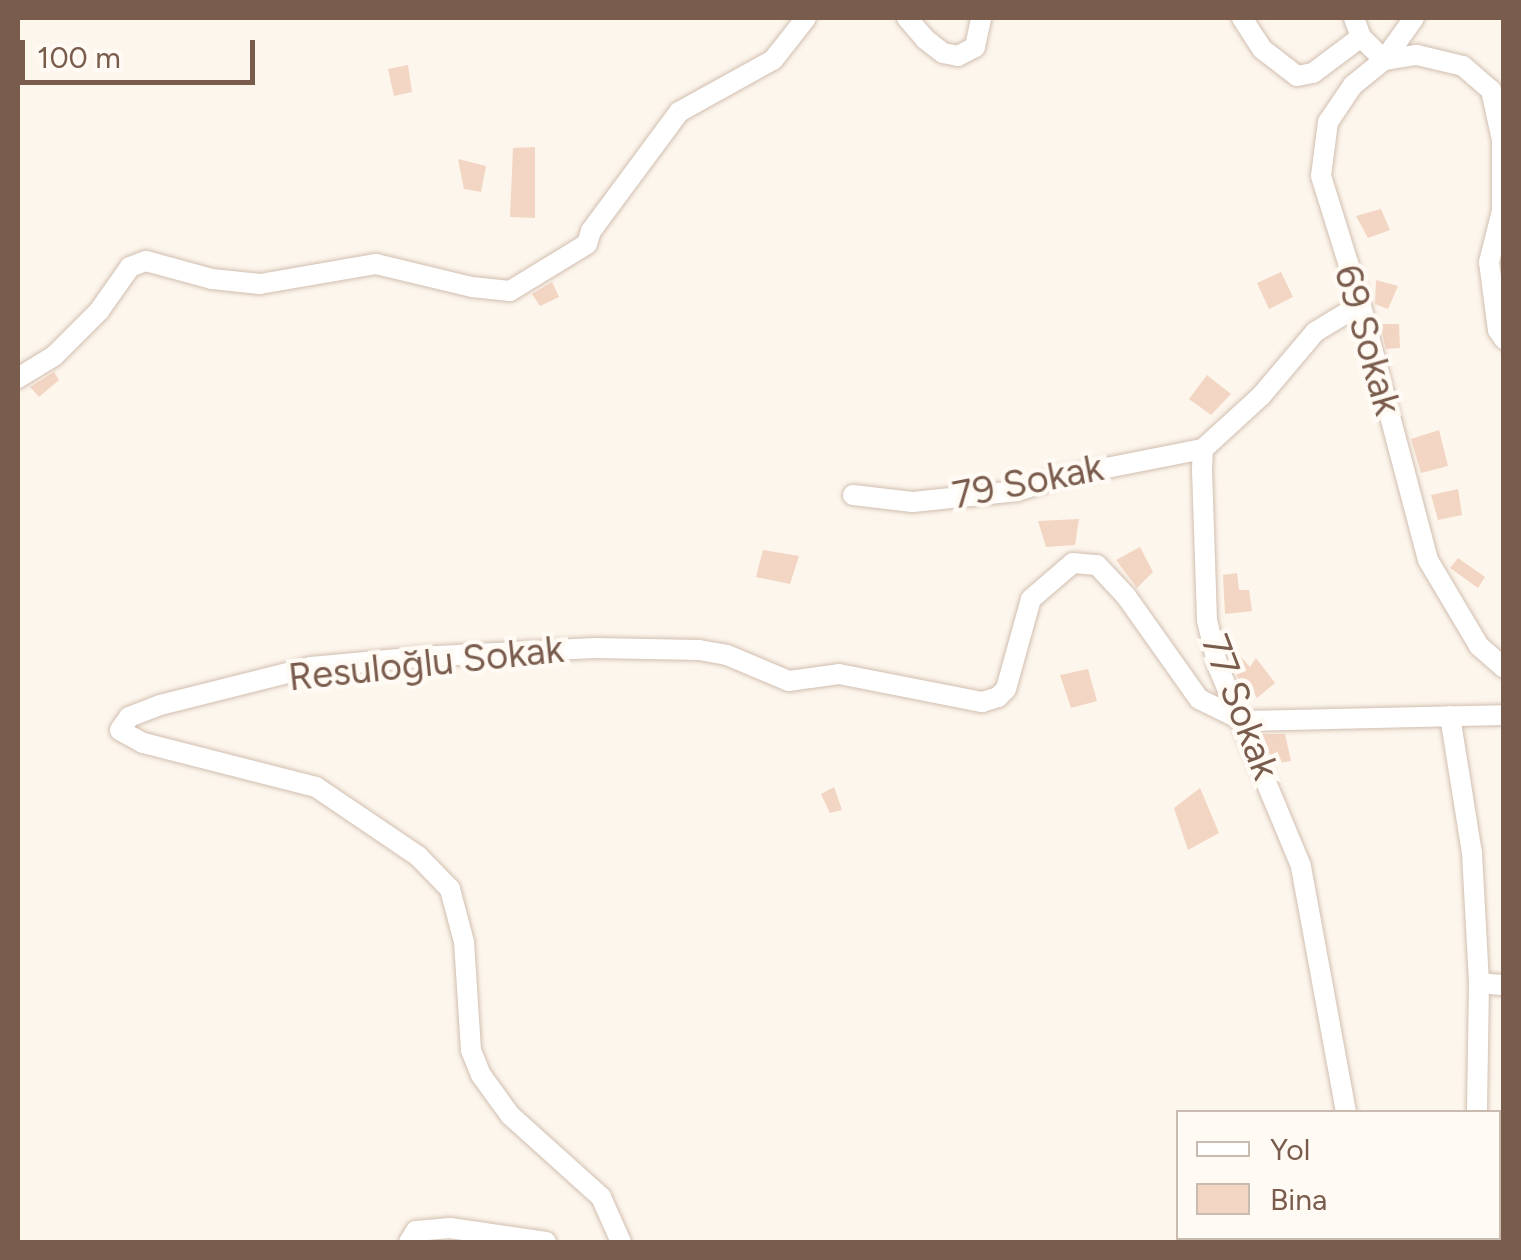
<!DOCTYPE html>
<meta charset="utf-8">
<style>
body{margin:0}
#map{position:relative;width:1521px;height:1260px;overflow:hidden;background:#fdf6ec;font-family:Figtree,sans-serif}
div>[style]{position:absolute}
.building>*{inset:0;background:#f3d5c3}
.roads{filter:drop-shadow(0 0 2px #d1beb0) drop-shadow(0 0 2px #d1beb0)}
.minor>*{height:20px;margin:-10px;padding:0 10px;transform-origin:10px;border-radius:10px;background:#fff}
span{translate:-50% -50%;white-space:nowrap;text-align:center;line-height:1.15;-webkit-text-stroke:9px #fffaf3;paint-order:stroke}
.street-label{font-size:38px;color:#7a5c4d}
.frame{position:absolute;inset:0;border:20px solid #7a5c4d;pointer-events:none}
.legend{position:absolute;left:1176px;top:1110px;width:325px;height:130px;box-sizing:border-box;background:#fffaf3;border:2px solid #cabbb1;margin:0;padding:12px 18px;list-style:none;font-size:30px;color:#7a5c4d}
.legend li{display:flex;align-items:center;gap:20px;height:50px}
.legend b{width:50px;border:2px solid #cabbb1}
.scale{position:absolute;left:20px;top:40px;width:235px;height:45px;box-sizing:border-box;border:5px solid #7a5c4d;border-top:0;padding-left:12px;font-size:30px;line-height:35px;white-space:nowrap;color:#7a5c4d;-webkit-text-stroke:8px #fffaf3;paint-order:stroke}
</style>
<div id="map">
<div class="building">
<div style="clip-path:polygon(408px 65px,412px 92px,394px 96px,388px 69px)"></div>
<div style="clip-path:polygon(535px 147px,535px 218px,510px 217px,513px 148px)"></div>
<div style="clip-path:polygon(458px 159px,486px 166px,481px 192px,464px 189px)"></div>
<div style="clip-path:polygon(1381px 209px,1390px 230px,1368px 238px,1356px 216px)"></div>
<div style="clip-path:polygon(1281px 272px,1293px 297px,1269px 309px,1257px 283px)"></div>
<div style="clip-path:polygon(1376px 280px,1398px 286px,1388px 309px,1375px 304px)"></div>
<div style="clip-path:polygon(552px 282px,559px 297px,540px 306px,532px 294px)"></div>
<div style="clip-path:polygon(1380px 324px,1399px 324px,1400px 348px,1386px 349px)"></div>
<div style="clip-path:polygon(54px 372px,59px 380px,39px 397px,30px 387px)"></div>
<div style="clip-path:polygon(1207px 375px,1231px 394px,1211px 415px,1189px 399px)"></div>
<div style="clip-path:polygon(1439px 430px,1448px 466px,1421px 473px,1411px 439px)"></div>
<div style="clip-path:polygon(1458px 489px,1462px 515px,1438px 520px,1431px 495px)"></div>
<div style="clip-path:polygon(1079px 519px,1075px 545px,1046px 547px,1038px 521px)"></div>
<div style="clip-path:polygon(1140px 547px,1153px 572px,1137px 588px,1116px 560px)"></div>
<div style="clip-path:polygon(763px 550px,799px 556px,790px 584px,756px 577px)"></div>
<div style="clip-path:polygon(1458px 558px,1485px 577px,1478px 588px,1450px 568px)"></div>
<div style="clip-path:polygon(1237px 573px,1239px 590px,1249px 590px,1252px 611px,1225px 614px,1223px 575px)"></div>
<div style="clip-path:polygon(1232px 647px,1250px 667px,1256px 658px,1275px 683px,1257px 698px,1249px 684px,1245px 687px,1238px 679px)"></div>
<div style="clip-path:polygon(1088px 669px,1097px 701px,1071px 708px,1060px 675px)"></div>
<div style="clip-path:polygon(1261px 734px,1285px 734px,1291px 761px,1274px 764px)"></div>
<div style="clip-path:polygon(834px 787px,842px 810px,830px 813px,821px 794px)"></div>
<div style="clip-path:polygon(1200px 788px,1219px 833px,1188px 850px,1174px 808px)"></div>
</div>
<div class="roads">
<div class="minor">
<div style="left:907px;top:18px;width:28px;rotate:49deg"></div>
<div style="left:925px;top:39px;width:23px;rotate:38deg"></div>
<div style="left:943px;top:53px;width:15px;rotate:11deg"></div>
<div style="left:958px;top:56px;width:19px;rotate:-28deg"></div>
<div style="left:975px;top:47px;width:30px;rotate:-78deg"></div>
<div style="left:1242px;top:18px;width:37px;rotate:57deg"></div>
<div style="left:1262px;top:49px;width:44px;rotate:37.6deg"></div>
<div style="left:1297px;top:76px;width:16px;rotate:-11deg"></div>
<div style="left:1313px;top:73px;width:60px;rotate:-36.9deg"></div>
<div style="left:1354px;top:18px;width:20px;rotate:70deg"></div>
<div style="left:1361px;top:37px;width:33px;rotate:45deg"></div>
<div style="left:1384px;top:60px;width:33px;rotate:-9deg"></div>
<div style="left:1417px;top:55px;width:47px;rotate:13.4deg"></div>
<div style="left:1463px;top:66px;width:37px;rotate:41deg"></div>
<div style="left:1491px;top:90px;width:51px;rotate:77.6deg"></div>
<div style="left:1502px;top:140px;width:71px;rotate:90deg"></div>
<div style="left:1502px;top:211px;width:53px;rotate:104.3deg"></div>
<div style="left:1489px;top:262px;width:69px;rotate:82.5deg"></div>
<div style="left:1498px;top:330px;width:11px;rotate:56deg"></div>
<div style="left:1414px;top:18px;width:52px;rotate:125.5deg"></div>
<div style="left:1384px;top:60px;width:40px;rotate:141deg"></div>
<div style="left:1353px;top:85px;width:45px;rotate:124deg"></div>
<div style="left:1328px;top:122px;width:54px;rotate:97.4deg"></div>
<div style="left:1321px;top:176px;width:125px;rotate:72.7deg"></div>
<div style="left:1358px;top:295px;width:274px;rotate:75.2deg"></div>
<div style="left:1428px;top:560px;width:100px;rotate:59.3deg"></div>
<div style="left:1479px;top:646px;width:33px;rotate:41deg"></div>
<div style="left:18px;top:378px;width:42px;rotate:-31.4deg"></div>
<div style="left:54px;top:356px;width:64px;rotate:-45deg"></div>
<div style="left:99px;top:311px;width:54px;rotate:-54.8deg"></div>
<div style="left:130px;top:267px;width:17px;rotate:-21deg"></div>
<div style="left:146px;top:261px;width:68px;rotate:15.3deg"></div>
<div style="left:212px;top:279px;width:48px;rotate:5.9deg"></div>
<div style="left:260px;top:284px;width:118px;rotate:-9.8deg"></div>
<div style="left:376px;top:264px;width:99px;rotate:13.5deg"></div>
<div style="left:472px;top:287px;width:38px;rotate:6deg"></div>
<div style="left:510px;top:291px;width:90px;rotate:-31.4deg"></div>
<div style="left:587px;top:244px;width:14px;rotate:-73deg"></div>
<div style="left:591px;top:231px;width:148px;rotate:-53.5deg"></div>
<div style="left:679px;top:112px;width:107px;rotate:-29deg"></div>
<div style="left:773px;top:60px;width:53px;rotate:-51.8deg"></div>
<div style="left:853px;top:495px;width:60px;rotate:6.7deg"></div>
<div style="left:913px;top:502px;width:105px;rotate:-6deg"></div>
<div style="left:1017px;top:491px;width:46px;rotate:-17.7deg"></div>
<div style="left:1061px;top:477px;width:145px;rotate:-11.2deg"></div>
<div style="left:1450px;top:716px;width:139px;rotate:80.9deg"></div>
<div style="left:1472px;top:853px;width:130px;rotate:86.9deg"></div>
<div style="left:1479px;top:983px;width:129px;rotate:90.9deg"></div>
<div style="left:1479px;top:983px;width:25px;rotate:5deg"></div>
<div style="left:1346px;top:1112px;width:250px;rotate:-100.4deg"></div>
<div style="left:1301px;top:866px;width:216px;rotate:-112.6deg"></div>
<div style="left:1218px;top:667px;width:48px;rotate:-103.2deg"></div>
<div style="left:1207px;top:620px;width:151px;rotate:-91.9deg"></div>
<div style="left:1202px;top:469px;width:20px;rotate:-87deg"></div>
<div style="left:1203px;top:449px;width:79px;rotate:-42.4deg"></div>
<div style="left:1261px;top:396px;width:84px;rotate:-49.8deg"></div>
<div style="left:1315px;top:332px;width:54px;rotate:-31.3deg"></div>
<div style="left:1333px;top:1238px;width:4px;rotate:63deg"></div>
<div style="left:1436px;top:1238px;width:68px;rotate:0.8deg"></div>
<div style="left:409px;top:1242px;width:13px;rotate:-58deg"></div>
<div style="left:416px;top:1231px;width:34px;rotate:-5deg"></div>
<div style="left:450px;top:1228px;width:97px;rotate:8.3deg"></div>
<div style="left:621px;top:1242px;width:49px;rotate:-114deg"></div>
<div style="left:601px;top:1197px;width:122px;rotate:-138deg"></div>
<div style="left:510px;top:1115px;width:49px;rotate:-125.9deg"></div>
<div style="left:481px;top:1075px;width:27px;rotate:-112deg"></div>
<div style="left:471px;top:1050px;width:108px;rotate:-93.7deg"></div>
<div style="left:464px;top:942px;width:55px;rotate:-104.8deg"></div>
<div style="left:450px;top:889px;width:46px;rotate:-134.1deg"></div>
<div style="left:418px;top:856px;width:123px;rotate:-145.9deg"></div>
<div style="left:316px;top:787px;width:179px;rotate:-165.7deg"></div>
<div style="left:143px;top:743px;width:26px;rotate:-151deg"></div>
<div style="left:120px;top:730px;width:16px;rotate:-55deg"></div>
<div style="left:129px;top:717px;width:33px;rotate:-21deg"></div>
<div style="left:160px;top:705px;width:156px;rotate:-14.1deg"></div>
<div style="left:311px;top:667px;width:107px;rotate:-5.3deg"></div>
<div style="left:418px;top:657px;width:177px;rotate:-2.9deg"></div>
<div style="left:595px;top:648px;width:104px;rotate:1.1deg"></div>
<div style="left:699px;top:650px;width:28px;rotate:10deg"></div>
<div style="left:727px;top:655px;width:67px;rotate:22.8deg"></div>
<div style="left:789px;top:681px;width:50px;rotate:-8deg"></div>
<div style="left:839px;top:674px;width:146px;rotate:11.1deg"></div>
<div style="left:982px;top:702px;width:17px;rotate:-17deg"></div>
<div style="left:998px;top:697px;width:11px;rotate:-45deg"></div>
<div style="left:1006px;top:689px;width:93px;rotate:-74.5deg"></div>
<div style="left:1031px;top:599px;width:55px;rotate:-40.6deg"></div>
<div style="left:1073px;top:563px;width:24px;rotate:5deg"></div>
<div style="left:1097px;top:565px;width:42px;rotate:46.9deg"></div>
<div style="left:1126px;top:596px;width:126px;rotate:54.7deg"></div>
<div style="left:1199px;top:699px;width:50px;rotate:26.1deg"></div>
<div style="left:1244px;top:721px;width:260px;rotate:-1.3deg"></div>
<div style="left:1299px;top:1242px;width:5px;rotate:-53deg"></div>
</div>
</div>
<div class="street-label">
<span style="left:1367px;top:340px;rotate:74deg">69 Sokak</span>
<span style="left:1028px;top:482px;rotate:-11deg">79 Sokak</span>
<span style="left:426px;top:664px;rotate:-6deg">Resuloğlu Sokak</span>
<span style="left:1240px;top:707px;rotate:69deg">77 Sokak</span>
</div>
<div class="frame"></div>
<ul class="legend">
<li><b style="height:12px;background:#fff"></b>Yol</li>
<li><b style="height:28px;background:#f3d5c3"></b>Bina</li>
</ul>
<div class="scale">100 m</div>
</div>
